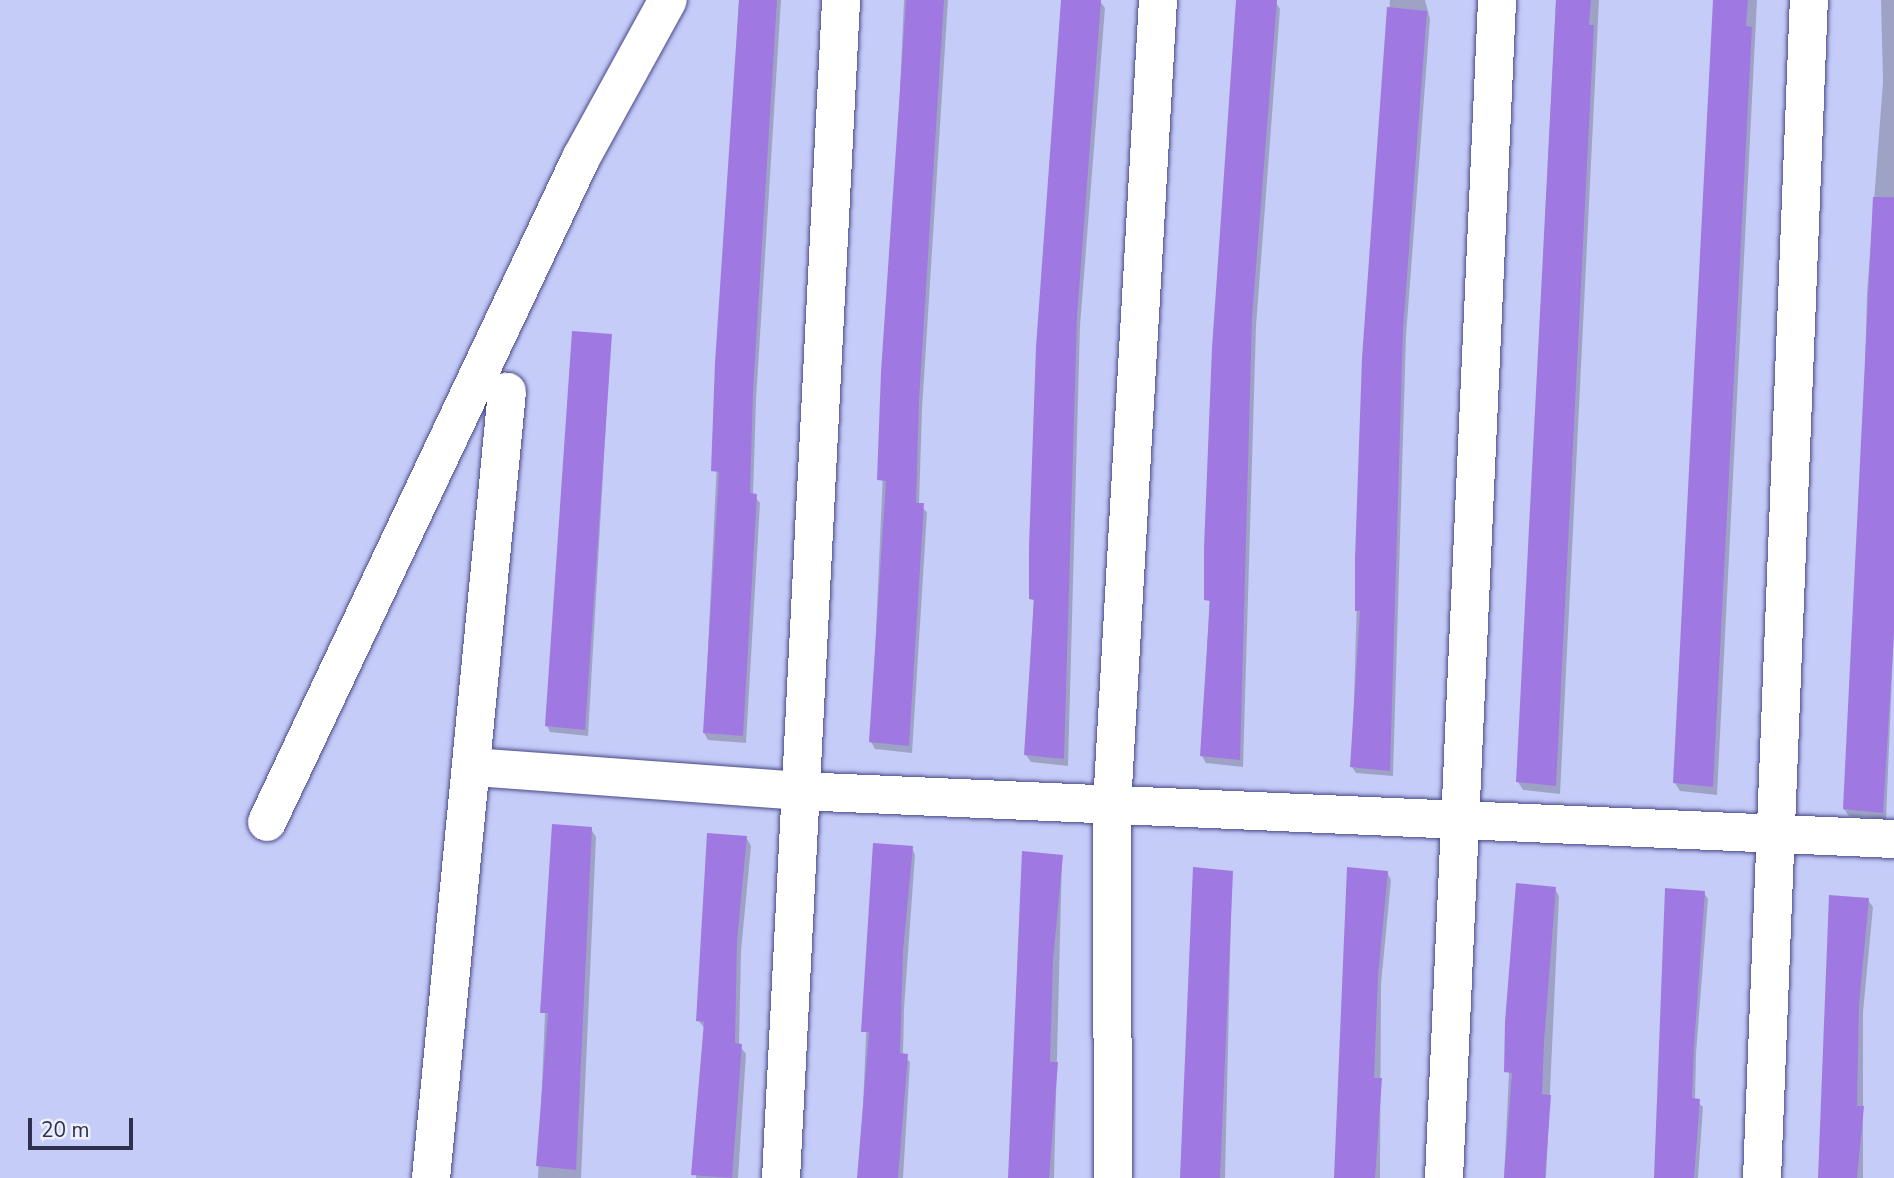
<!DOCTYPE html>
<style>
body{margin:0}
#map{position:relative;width:1894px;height:1178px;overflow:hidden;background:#c6ccf8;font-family:"Nunito Sans",sans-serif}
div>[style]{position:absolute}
.shadow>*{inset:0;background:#0003}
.building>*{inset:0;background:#9f79e1}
.roads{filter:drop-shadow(0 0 2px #464988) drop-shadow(0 0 2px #464988)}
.minor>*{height:38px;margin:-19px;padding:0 19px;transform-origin:19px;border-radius:19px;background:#fff}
span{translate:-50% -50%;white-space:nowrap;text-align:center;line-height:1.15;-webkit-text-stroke:7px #eceffe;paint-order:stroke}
.scale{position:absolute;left:28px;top:1118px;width:105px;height:32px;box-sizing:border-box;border:4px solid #2e304d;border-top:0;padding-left:9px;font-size:21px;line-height:24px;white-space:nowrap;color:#2e304d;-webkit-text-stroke:5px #eceffe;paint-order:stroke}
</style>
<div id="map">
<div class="shadow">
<div style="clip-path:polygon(739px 0,781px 0,756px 400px,753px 495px,760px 503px,746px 743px,708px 740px,704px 733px)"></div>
<div style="clip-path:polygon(904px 0,948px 0,922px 409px,919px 505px,927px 512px,912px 753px,875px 749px,871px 742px)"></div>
<div style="clip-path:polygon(1063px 0,1099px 0,1105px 8px,1080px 326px,1068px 766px,1031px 762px,1026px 755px)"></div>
<div style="clip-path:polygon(1238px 0,1274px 0,1280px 9px,1256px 326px,1243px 767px,1206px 763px,1202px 756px)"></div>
<div style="clip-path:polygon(1390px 0,1425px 0,1430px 19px,1406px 336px,1393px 776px,1356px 773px,1352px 767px,1364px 359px)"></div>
<div style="clip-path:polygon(1556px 0,1599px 0,1560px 794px,1523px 790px,1518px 782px)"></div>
<div style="clip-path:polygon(1714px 0,1757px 0,1717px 795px,1680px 791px,1675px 783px)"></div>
<div style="clip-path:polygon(1881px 0,1894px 0,1894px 628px,1886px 819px,1849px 816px,1844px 809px,1859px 600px,1867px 293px,1883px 82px)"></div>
<div style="clip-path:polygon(611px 336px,588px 736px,550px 732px,547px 726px)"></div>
<div style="clip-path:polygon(553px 825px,591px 829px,596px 837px,581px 1178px,538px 1178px)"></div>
<div style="clip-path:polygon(746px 837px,751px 846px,741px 951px,739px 1045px,746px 1054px,738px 1178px,696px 1178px,705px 1029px,698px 1020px)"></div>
<div style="clip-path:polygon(874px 845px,912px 848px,915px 855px,904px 1009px,903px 1055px,910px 1062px,903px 1178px,860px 1178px)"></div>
<div style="clip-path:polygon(1062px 856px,1054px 1178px,1010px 1178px)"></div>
<div style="clip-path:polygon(1349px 869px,1387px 872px,1391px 880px,1381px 984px,1380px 1178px,1338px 1178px)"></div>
<div style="clip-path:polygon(1232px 872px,1225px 1178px,1181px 1178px)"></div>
<div style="clip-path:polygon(1518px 885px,1555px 889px,1559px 896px,1546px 1178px,1504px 1178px)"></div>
<div style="clip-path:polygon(1667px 889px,1704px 893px,1708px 899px,1696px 1054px,1695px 1100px,1703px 1107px,1698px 1178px,1656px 1178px)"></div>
<div style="clip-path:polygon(1831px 897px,1868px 900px,1873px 907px,1863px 1012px,1863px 1178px,1821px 1178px)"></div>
</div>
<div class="building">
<div style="clip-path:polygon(739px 0,777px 0,753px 391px,750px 493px,757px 494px,743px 736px,703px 733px,719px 472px,711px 471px,715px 363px)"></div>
<div style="clip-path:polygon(906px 0,944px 0,919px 400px,916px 503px,924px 503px,909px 746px,869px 742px,886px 481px,877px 480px,881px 372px)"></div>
<div style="clip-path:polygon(1061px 0,1101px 0,1077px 317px,1064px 759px,1024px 755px,1034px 600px,1029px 599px,1029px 547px,1036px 347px)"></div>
<div style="clip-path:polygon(1236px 0,1277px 0,1252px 318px,1240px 760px,1200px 756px,1210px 601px,1204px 600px,1204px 548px,1212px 348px)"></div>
<div style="clip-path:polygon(1556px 0,1591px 0,1589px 25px,1594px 25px,1556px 786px,1516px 782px)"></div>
<div style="clip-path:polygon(1713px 0,1748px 0,1746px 26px,1752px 27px,1713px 787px,1673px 783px)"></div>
<div style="clip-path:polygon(1387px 7px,1427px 11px,1403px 329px,1390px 771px,1350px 767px,1360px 611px,1355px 611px,1355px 559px,1362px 358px)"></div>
<div style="clip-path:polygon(1873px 197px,1894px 197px,1894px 632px,1883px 813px,1843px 809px)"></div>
<div style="clip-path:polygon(572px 331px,612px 334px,585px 730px,545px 726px)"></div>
<div style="clip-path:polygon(552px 824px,592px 827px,576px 1170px,536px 1166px,548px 1013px,540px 1013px)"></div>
<div style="clip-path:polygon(707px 833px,747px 836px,737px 941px,735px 1043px,742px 1044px,732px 1178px,691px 1175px,704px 1022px,696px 1021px)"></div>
<div style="clip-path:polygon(873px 843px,913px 846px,903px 951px,900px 1053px,908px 1054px,898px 1178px,857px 1178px,869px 1032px,861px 1032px)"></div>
<div style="clip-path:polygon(1022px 851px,1063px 855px,1053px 960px,1050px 1062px,1058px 1062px,1049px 1178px,1008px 1178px)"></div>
<div style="clip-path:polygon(1193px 867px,1233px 871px,1220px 1178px,1180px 1178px)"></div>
<div style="clip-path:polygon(1347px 867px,1388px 871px,1378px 976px,1374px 1078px,1382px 1078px,1375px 1178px,1334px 1178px)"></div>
<div style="clip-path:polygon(1516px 883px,1556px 887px,1544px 1042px,1542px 1094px,1551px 1095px,1545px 1178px,1504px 1178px,1512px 1073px,1504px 1072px,1505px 1022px)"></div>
<div style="clip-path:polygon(1665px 888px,1705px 891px,1694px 1046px,1692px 1098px,1700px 1099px,1694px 1178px,1654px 1178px)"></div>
<div style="clip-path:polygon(1829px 895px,1869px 898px,1859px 1004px,1857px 1106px,1864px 1106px,1857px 1178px,1818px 1178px)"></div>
</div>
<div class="roads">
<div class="minor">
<div style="left:474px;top:767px;width:326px;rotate:4.2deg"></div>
<div style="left:799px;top:791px;width:1096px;rotate:2.51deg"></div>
<div style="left:267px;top:822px;width:735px;rotate:-64.69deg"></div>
<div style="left:581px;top:158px;width:180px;rotate:-61.2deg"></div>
<div style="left:431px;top:1178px;width:790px;rotate:-84.48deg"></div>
<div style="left:781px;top:1178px;width:1180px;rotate:-87.08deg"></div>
<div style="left:1113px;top:1178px;width:373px;rotate:-90.2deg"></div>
<div style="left:1112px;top:805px;width:806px;rotate:-86.73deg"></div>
<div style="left:1444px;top:1178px;width:1179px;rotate:-87.42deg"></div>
<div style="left:1762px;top:1178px;width:1179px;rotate:-87.72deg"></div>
</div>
</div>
<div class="scale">20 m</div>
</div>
